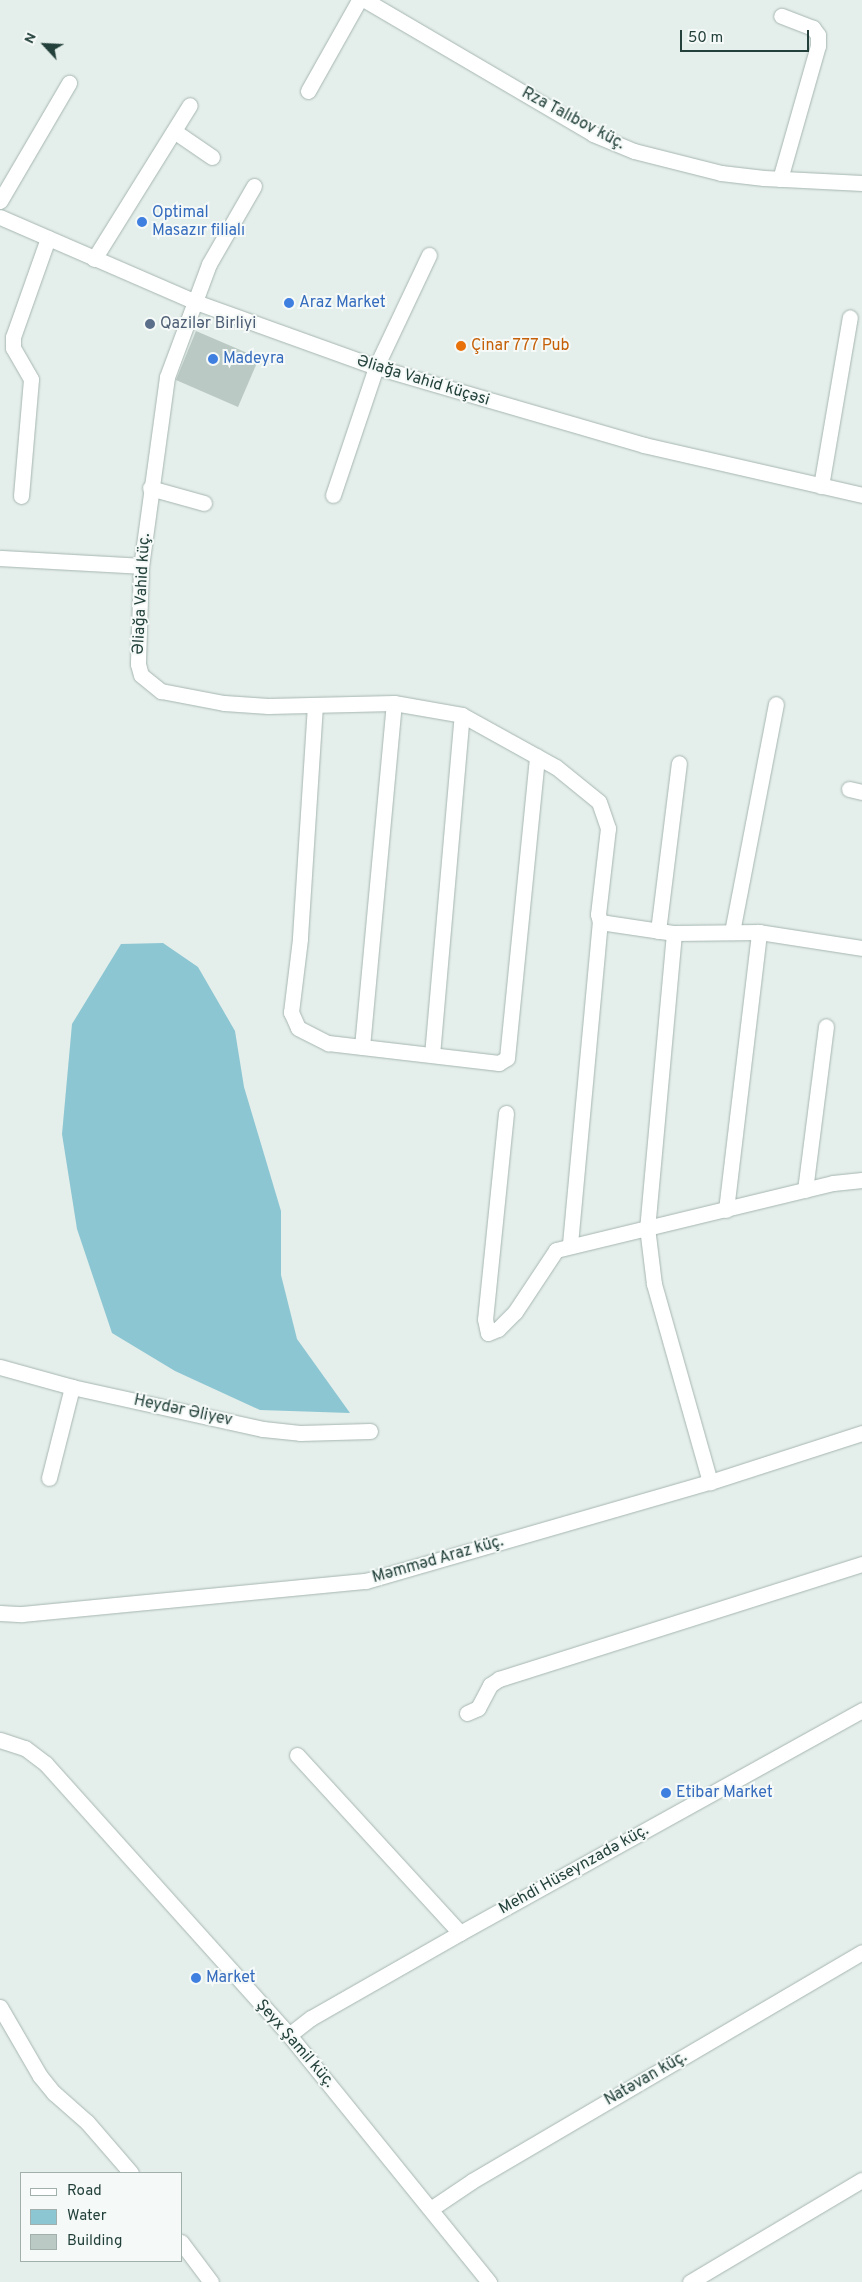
<!DOCTYPE html>
<meta charset="utf-8">
<style>
body{margin:0}
#map{position:relative;width:862px;height:2282px;overflow:hidden;background:#e4eeea;font-family:Overpass,sans-serif}
div>[style]{position:absolute}
.water>*{inset:0;background:#8cc6d3}
.building>*{inset:0;background:#bac9c3}
.roads{filter:drop-shadow(0 0 1px #a6b6b2) drop-shadow(0 0 1px #a6b6b2)}
.street>*{height:15px;margin:-7.5px;padding:0 7.5px;transform-origin:7.5px;border-radius:7.5px;background:#fff}
.secondary>*{height:15px;margin:-7.5px;padding:0 7.5px;transform-origin:7.5px;border-radius:7.5px;background:#fff}
.dots>*{width:14px;height:14px;translate:-50% -50%;box-sizing:border-box;border:2px solid #f5faf8;border-radius:50%}
span{translate:-50% -50%;white-space:nowrap;text-align:center;line-height:1.15;-webkit-text-stroke:4px #f5faf8;paint-order:stroke}
.street-label{font-size:16px;color:#23403a}
.shop-label{font-size:16px;color:#366cbe}
.left{translate:0 -50%;text-align:left}
.service-label{font-size:16px;color:#4e5e75}
.food-label{font-size:16px;color:#c56008}
.legend{position:absolute;left:20px;top:2172px;width:162px;height:90px;box-sizing:border-box;background:#f5faf8;border:1px solid #a1b0ac;margin:0;padding:6px 9px;list-style:none;font-size:15px;color:#23403a}
.legend li{display:flex;align-items:center;gap:10px;height:25px}
.legend b{width:25px;border:1px solid #a1b0ac}
.north{position:absolute;left:20px;top:20px;width:50px;height:50px;-webkit-text-stroke:4px #f5faf8;paint-order:stroke;rotate:295deg;font-size:14px;font-weight:700;line-height:20px;text-align:center;color:#23403a}
.north::after{content:'';display:block;margin:auto;width:18px;height:22px;background:#23403a;clip-path:polygon(50% 0,100% 100%,50% 72%,0 100%)}
.scale{position:absolute;left:680px;top:30px;width:129px;height:22px;box-sizing:border-box;border:2px solid #23403a;border-top:0;padding-left:6px;font-size:15px;line-height:18px;white-space:nowrap;color:#23403a;-webkit-text-stroke:4px #f5faf8;paint-order:stroke}
</style>
<div id="map">
<div class="water">
<div style="clip-path:polygon(163px 943px,198px 967px,235px 1031px,244px 1087px,281px 1211px,281px 1275px,297px 1339px,350px 1413px,260px 1410px,175px 1371px,112px 1333px,77px 1229px,62px 1134px,72px 1024px,121px 944px)"></div>
</div>
<div class="building">
<div style="clip-path:polygon(196px 331px,259px 358px,238px 407px,176px 380px)"></div>
</div>
<div class="roads">
<div class="street">
<div style="left:365px;top:0;width:264px;rotate:30.4deg"></div>
<div style="left:593px;top:134px;width:44px;rotate:22.5deg"></div>
<div style="left:634px;top:151px;width:90px;rotate:14.2deg"></div>
<div style="left:721px;top:173px;width:43px;rotate:6.6deg"></div>
<div style="left:764px;top:178px;width:98px;rotate:2.9deg"></div>
<div style="left:308px;top:91px;width:104px;rotate:-60.7deg"></div>
<div style="left:174px;top:131px;width:46px;rotate:34.4deg"></div>
<div style="left:780px;top:179px;width:138px;rotate:-74.1deg"></div>
<div style="left:818px;top:46px;width:11px;rotate:-90deg"></div>
<div style="left:818px;top:35px;width:9px;rotate:-126deg"></div>
<div style="left:813px;top:28px;width:34px;rotate:-159deg"></div>
<div style="left:254px;top:186px;width:90px;rotate:120deg"></div>
<div style="left:209px;top:264px;width:121px;rotate:110.4deg"></div>
<div style="left:167px;top:377px;width:191px;rotate:97.8deg"></div>
<div style="left:141px;top:566px;width:98px;rotate:91.8deg"></div>
<div style="left:138px;top:664px;width:11px;rotate:75deg"></div>
<div style="left:141px;top:675px;width:26px;rotate:39deg"></div>
<div style="left:161px;top:691px;width:64px;rotate:10.8deg"></div>
<div style="left:224px;top:703px;width:44px;rotate:3.9deg"></div>
<div style="left:268px;top:706px;width:126px;rotate:-1.4deg"></div>
<div style="left:394px;top:703px;width:69px;rotate:10deg"></div>
<div style="left:462px;top:715px;width:107px;rotate:29deg"></div>
<div style="left:556px;top:767px;width:55px;rotate:39.1deg"></div>
<div style="left:599px;top:802px;width:28px;rotate:71deg"></div>
<div style="left:608px;top:828px;width:87px;rotate:96.6deg"></div>
<div style="left:598px;top:914px;width:8px;rotate:76deg"></div>
<div style="left:600px;top:922px;width:75px;rotate:8.5deg"></div>
<div style="left:674px;top:933px;width:85px;rotate:-0.7deg"></div>
<div style="left:759px;top:932px;width:104px;rotate:8.8deg"></div>
<div style="left:0;top:201px;width:137px;rotate:-59.7deg"></div>
<div style="left:94px;top:259px;width:181px;rotate:-58.1deg"></div>
<div style="left:821px;top:486px;width:171px;rotate:-80.3deg"></div>
<div style="left:150px;top:488px;width:56px;rotate:15.5deg"></div>
<div style="left:333px;top:495px;width:135px;rotate:-71.4deg"></div>
<div style="left:376px;top:367px;width:124px;rotate:-64.7deg"></div>
<div style="left:21px;top:496px;width:117px;rotate:-85.1deg"></div>
<div style="left:31px;top:379px;width:36px;rotate:-120deg"></div>
<div style="left:13px;top:348px;width:11px;rotate:-90deg"></div>
<div style="left:13px;top:337px;width:105px;rotate:-70.5deg"></div>
<div style="left:0;top:558px;width:141px;rotate:3.2deg"></div>
<div style="left:315px;top:705px;width:234px;rotate:93.7deg"></div>
<div style="left:300px;top:939px;width:74px;rotate:97deg"></div>
<div style="left:291px;top:1012px;width:17px;rotate:66deg"></div>
<div style="left:298px;top:1028px;width:34px;rotate:27deg"></div>
<div style="left:328px;top:1043px;width:172px;rotate:6.7deg"></div>
<div style="left:499px;top:1063px;width:9px;rotate:-32deg"></div>
<div style="left:507px;top:1058px;width:303px;rotate:-84.3deg"></div>
<div style="left:849px;top:789px;width:13px;rotate:13deg"></div>
<div style="left:658px;top:931px;width:169px;rotate:-82.9deg"></div>
<div style="left:732px;top:932px;width:232px;rotate:-79.1deg"></div>
<div style="left:674px;top:933px;width:295px;rotate:95.2deg"></div>
<div style="left:647px;top:1227px;width:57px;rotate:83deg"></div>
<div style="left:654px;top:1284px;width:206px;rotate:74.2deg"></div>
<div style="left:362px;top:1047px;width:345px;rotate:-84.7deg"></div>
<div style="left:432px;top:1055px;width:341px;rotate:-85deg"></div>
<div style="left:506px;top:1113px;width:207px;rotate:95.8deg"></div>
<div style="left:485px;top:1319px;width:14px;rotate:78deg"></div>
<div style="left:488px;top:1333px;width:11px;rotate:-22deg"></div>
<div style="left:498px;top:1329px;width:24px;rotate:-45deg"></div>
<div style="left:515px;top:1312px;width:74px;rotate:-56.5deg"></div>
<div style="left:556px;top:1250px;width:285px;rotate:-13.6deg"></div>
<div style="left:833px;top:1183px;width:29px;rotate:-6deg"></div>
<div style="left:805px;top:1190px;width:165px;rotate:-82.7deg"></div>
<div style="left:726px;top:1210px;width:280px;rotate:-83.2deg"></div>
<div style="left:570px;top:1244px;width:323px;rotate:-84.7deg"></div>
<div style="left:0;top:1367px;width:75px;rotate:15.5deg"></div>
<div style="left:72px;top:1387px;width:196px;rotate:12.4deg"></div>
<div style="left:263px;top:1429px;width:37px;rotate:6deg"></div>
<div style="left:300px;top:1433px;width:70px;rotate:-1.6deg"></div>
<div style="left:49px;top:1478px;width:94px;rotate:-75.8deg"></div>
<div style="left:0;top:1613px;width:22px;rotate:3deg"></div>
<div style="left:22px;top:1614px;width:346px;rotate:-5.5deg"></div>
<div style="left:366px;top:1581px;width:358px;rotate:-16.1deg"></div>
<div style="left:710px;top:1482px;width:160px;rotate:-17.9deg"></div>
<div style="left:467px;top:1713px;width:12px;rotate:-24deg"></div>
<div style="left:478px;top:1708px;width:26px;rotate:-62deg"></div>
<div style="left:490px;top:1685px;width:11px;rotate:-34deg"></div>
<div style="left:499px;top:1679px;width:381px;rotate:-17.6deg"></div>
<div style="left:0;top:1740px;width:26px;rotate:18deg"></div>
<div style="left:25px;top:1748px;width:26px;rotate:37deg"></div>
<div style="left:46px;top:1764px;width:364px;rotate:48.1deg"></div>
<div style="left:289px;top:2035px;width:318px;rotate:51deg"></div>
<div style="left:297px;top:1755px;width:241px;rotate:47.5deg"></div>
<div style="left:0;top:2007px;width:80px;rotate:59.9deg"></div>
<div style="left:40px;top:2076px;width:22px;rotate:51deg"></div>
<div style="left:54px;top:2093px;width:44px;rotate:41.3deg"></div>
<div style="left:87px;top:2122px;width:67px;rotate:49.2deg"></div>
<div style="left:289px;top:2035px;width:28px;rotate:-38deg"></div>
<div style="left:311px;top:2018px;width:172px;rotate:-29.7deg"></div>
<div style="left:460px;top:1933px;width:460px;rotate:-29deg"></div>
<div style="left:432px;top:2208px;width:48px;rotate:-34deg"></div>
<div style="left:472px;top:2181px;width:452px;rotate:-30.4deg"></div>
<div style="left:181px;top:2242px;width:50px;rotate:53.1deg"></div>
<div style="left:690px;top:2282px;width:200px;rotate:-30.7deg"></div>
</div>
<div class="secondary">
<div style="left:0;top:217px;width:210px;rotate:23.5deg"></div>
<div style="left:193px;top:301px;width:195px;rotate:19.8deg"></div>
<div style="left:376px;top:367px;width:279px;rotate:16.2deg"></div>
<div style="left:644px;top:445px;width:224px;rotate:12.9deg"></div>
</div>
</div>
<div class="dots">
<div style="left:142px;top:222px;background:#3f7fe0"></div>
<div style="left:289px;top:303px;background:#3f7fe0"></div>
<div style="left:150px;top:324px;background:#5c6f8a"></div>
<div style="left:461px;top:346px;background:#e8710a"></div>
<div style="left:213px;top:359px;background:#3f7fe0"></div>
<div style="left:666px;top:1793px;background:#3f7fe0"></div>
<div style="left:196px;top:1978px;background:#3f7fe0"></div>
</div>
<div class="street-label">
<span style="left:573px;top:119px;rotate:28deg">Rza Talıbov küç.</span>
<span style="left:423px;top:381px;rotate:17deg">Əliağa Vahid küçəsi</span>
<span style="left:142px;top:594px;rotate:-87deg">Əliağa Vahid küç.</span>
<span style="left:183px;top:1411px;rotate:12deg">Heydər Əliyev</span>
<span style="left:438px;top:1560px;rotate:-16deg">Məmməd Araz küç.</span>
<span style="left:574px;top:1870px;rotate:-29deg">Mehdi Hüseynzadə küç.</span>
<span style="left:295px;top:2044px;rotate:49deg">Şeyx Şamil küç.</span>
<span style="left:646px;top:2079px;rotate:-30deg">Natəvan küç.</span>
</div>
<div class="shop-label">
<span class="left" style="left:152px;top:222px">Optimal<br>Masazır filialı</span>
<span class="left" style="left:299px;top:303px">Araz Market</span>
<span class="left" style="left:223px;top:359px">Madeyra</span>
<span class="left" style="left:676px;top:1793px">Etibar Market</span>
<span class="left" style="left:206px;top:1978px">Market</span>
</div>
<div class="service-label">
<span class="left" style="left:160px;top:324px">Qazilər Birliyi</span>
</div>
<div class="food-label">
<span class="left" style="left:471px;top:346px">Çinar 777 Pub</span>
</div>
<ul class="legend">
<li><b style="height:6px;background:#fff"></b>Road</li>
<li><b style="height:14px;background:#8cc6d3"></b>Water</li>
<li><b style="height:14px;background:#bac9c3"></b>Building</li>
</ul>
<div class="north">N</div>
<div class="scale">50 m</div>
</div>
